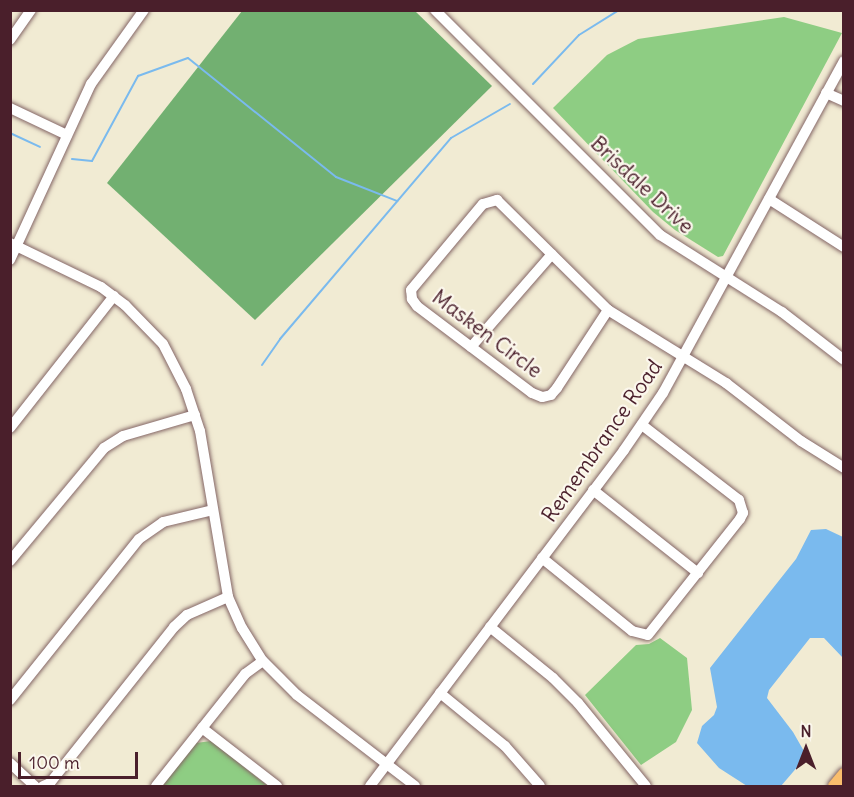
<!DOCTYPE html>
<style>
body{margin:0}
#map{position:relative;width:854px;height:797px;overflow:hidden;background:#f1ebd3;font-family:Delius,sans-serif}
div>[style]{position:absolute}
.green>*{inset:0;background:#8ecd83}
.forest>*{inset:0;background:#72b071}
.water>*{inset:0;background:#7abaee}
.stream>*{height:2px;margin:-1px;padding:0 1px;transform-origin:1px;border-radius:1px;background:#7abaee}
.roads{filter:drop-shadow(0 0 2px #846666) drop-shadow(0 0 2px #846666)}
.minor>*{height:10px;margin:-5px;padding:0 5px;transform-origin:5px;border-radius:5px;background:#fff}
.major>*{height:12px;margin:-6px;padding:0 6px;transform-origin:6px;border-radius:6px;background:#fabe6d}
span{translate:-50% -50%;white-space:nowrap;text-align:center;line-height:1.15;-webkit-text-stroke:4.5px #fbf7ec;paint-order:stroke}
.street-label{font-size:21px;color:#4a1f2b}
.frame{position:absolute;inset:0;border:12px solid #4a1f2b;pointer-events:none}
.north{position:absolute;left:776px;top:719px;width:60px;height:60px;-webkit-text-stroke:4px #fbf7ec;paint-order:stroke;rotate:0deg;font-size:16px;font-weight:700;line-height:24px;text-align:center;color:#4a1f2b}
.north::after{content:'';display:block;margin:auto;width:21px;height:27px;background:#4a1f2b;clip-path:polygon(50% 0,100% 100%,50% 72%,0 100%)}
.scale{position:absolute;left:18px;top:752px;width:120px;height:27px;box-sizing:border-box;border:3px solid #4a1f2b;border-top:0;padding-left:8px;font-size:18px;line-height:21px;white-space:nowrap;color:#4a1f2b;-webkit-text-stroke:4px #fbf7ec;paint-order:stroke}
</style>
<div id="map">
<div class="green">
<div style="clip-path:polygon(784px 17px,842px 33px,723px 256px,718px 257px,675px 230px,653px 212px,553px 108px,607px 55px,638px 39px)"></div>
<div style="clip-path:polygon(660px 638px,687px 658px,692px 710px,676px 742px,641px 765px,585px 695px,636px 645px,649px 644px)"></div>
<div style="clip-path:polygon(211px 741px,268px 786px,162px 786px,196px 743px)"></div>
</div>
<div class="forest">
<div style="clip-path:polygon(242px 11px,415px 11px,492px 86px,255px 320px,107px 183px)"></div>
</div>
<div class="water">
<div style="clip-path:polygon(826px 529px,843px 537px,843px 658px,824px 638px,810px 638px,769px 690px,767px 698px,793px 732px,805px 753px,805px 758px,781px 786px,747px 786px,719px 768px,697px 743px,702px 726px,714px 715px,717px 707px,710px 668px,796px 559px,811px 530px)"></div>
</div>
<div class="stream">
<div style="left:533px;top:84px;width:67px;rotate:-46.8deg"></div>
<div style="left:579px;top:35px;width:47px;rotate:-32deg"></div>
<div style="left:10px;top:133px;width:33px;rotate:25deg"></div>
<div style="left:72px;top:159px;width:20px;rotate:6deg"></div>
<div style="left:92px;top:161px;width:97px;rotate:-61.6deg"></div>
<div style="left:138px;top:76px;width:53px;rotate:-19.8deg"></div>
<div style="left:188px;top:58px;width:190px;rotate:38.8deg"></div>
<div style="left:336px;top:177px;width:66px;rotate:21.5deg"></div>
<div style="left:262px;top:365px;width:32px;rotate:-55deg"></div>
<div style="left:280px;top:339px;width:264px;rotate:-49.6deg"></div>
<div style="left:451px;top:138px;width:68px;rotate:-30deg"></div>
</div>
<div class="roads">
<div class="minor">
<div style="left:435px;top:10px;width:318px;rotate:45deg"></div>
<div style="left:660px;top:235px;width:144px;rotate:32.3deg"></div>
<div style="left:782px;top:312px;width:78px;rotate:37.7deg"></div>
<div style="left:10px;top:40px;width:37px;rotate:-55deg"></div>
<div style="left:826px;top:93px;width:20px;rotate:24deg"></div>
<div style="left:10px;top:108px;width:63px;rotate:25.3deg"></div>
<div style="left:769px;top:199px;width:89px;rotate:32.6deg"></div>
<div style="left:10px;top:243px;width:101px;rotate:25.8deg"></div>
<div style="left:101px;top:287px;width:30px;rotate:37deg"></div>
<div style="left:125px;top:305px;width:54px;rotate:45.7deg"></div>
<div style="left:163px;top:344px;width:51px;rotate:62.9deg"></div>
<div style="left:186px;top:389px;width:44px;rotate:71.6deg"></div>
<div style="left:200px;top:431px;width:168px;rotate:80.4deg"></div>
<div style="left:228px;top:597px;width:34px;rotate:66deg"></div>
<div style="left:242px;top:628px;width:39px;rotate:58deg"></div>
<div style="left:263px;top:661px;width:48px;rotate:45deg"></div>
<div style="left:297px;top:695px;width:149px;rotate:37.6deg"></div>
<div style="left:10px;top:260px;width:194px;rotate:-65.3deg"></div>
<div style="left:91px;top:84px;width:91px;rotate:-54.4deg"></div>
<div style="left:608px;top:310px;width:93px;rotate:123.2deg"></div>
<div style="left:557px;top:388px;width:9px;rotate:131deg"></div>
<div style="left:551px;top:395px;width:9px;rotate:167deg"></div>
<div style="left:542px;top:397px;width:11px;rotate:-158deg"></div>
<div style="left:532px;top:393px;width:144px;rotate:-142.9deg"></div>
<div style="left:417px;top:306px;width:9px;rotate:-126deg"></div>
<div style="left:412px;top:299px;width:9px;rotate:-96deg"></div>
<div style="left:411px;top:290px;width:112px;rotate:-50.1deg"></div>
<div style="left:483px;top:204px;width:15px;rotate:-16deg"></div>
<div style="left:497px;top:200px;width:156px;rotate:44.7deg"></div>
<div style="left:608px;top:310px;width:139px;rotate:31.7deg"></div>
<div style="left:726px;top:383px;width:95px;rotate:37.7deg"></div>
<div style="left:801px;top:441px;width:51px;rotate:32.1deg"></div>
<div style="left:471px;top:347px;width:123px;rotate:-48.9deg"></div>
<div style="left:10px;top:428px;width:168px;rotate:-51.8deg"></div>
<div style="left:593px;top:490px;width:134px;rotate:38.3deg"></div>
<div style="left:542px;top:558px;width:116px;rotate:39deg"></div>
<div style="left:632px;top:631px;width:16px;rotate:14deg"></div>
<div style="left:648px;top:635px;width:148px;rotate:-51.6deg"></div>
<div style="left:740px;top:519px;width:7px;rotate:-63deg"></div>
<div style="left:743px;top:513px;width:14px;rotate:-107deg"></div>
<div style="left:739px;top:500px;width:123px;rotate:-142.3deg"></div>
<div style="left:10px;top:561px;width:147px;rotate:-50.2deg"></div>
<div style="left:104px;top:448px;width:22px;rotate:-32deg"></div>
<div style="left:123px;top:436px;width:75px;rotate:-16.3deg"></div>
<div style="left:490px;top:627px;width:81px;rotate:39deg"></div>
<div style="left:553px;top:678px;width:35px;rotate:45deg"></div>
<div style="left:578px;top:703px;width:107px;rotate:50.7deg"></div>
<div style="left:440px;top:693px;width:84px;rotate:39.2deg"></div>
<div style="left:505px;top:746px;width:53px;rotate:48.8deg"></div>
<div style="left:10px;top:700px;width:206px;rotate:-51.3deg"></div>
<div style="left:139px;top:539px;width:29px;rotate:-35deg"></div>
<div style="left:163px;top:522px;width:51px;rotate:-13.5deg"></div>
<div style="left:202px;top:728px;width:95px;rotate:37.7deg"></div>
<div style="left:10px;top:763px;width:34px;rotate:43deg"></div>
<div style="left:43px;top:786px;width:8px;rotate:-23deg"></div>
<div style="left:50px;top:783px;width:199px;rotate:-51.5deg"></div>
<div style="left:174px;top:627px;width:18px;rotate:-43deg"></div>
<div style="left:187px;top:615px;width:45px;rotate:-23.7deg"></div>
<div style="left:156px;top:786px;width:143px;rotate:-51.5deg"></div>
<div style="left:245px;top:674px;width:22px;rotate:-36deg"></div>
<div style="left:370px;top:786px;width:421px;rotate:-52.9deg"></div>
<div style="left:624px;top:450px;width:69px;rotate:-55.6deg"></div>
<div style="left:663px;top:393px;width:378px;rotate:-61.4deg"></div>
</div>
<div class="major">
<div style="left:834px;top:786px;width:16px;rotate:-50deg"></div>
</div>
</div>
<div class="street-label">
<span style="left:642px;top:185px;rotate:43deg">Brisdale Drive</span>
<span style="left:487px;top:334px;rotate:37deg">Masken Circle</span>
<span style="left:602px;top:441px;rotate:-55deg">Remembrance Road</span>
</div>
<div class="frame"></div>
<div class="north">N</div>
<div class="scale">100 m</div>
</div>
